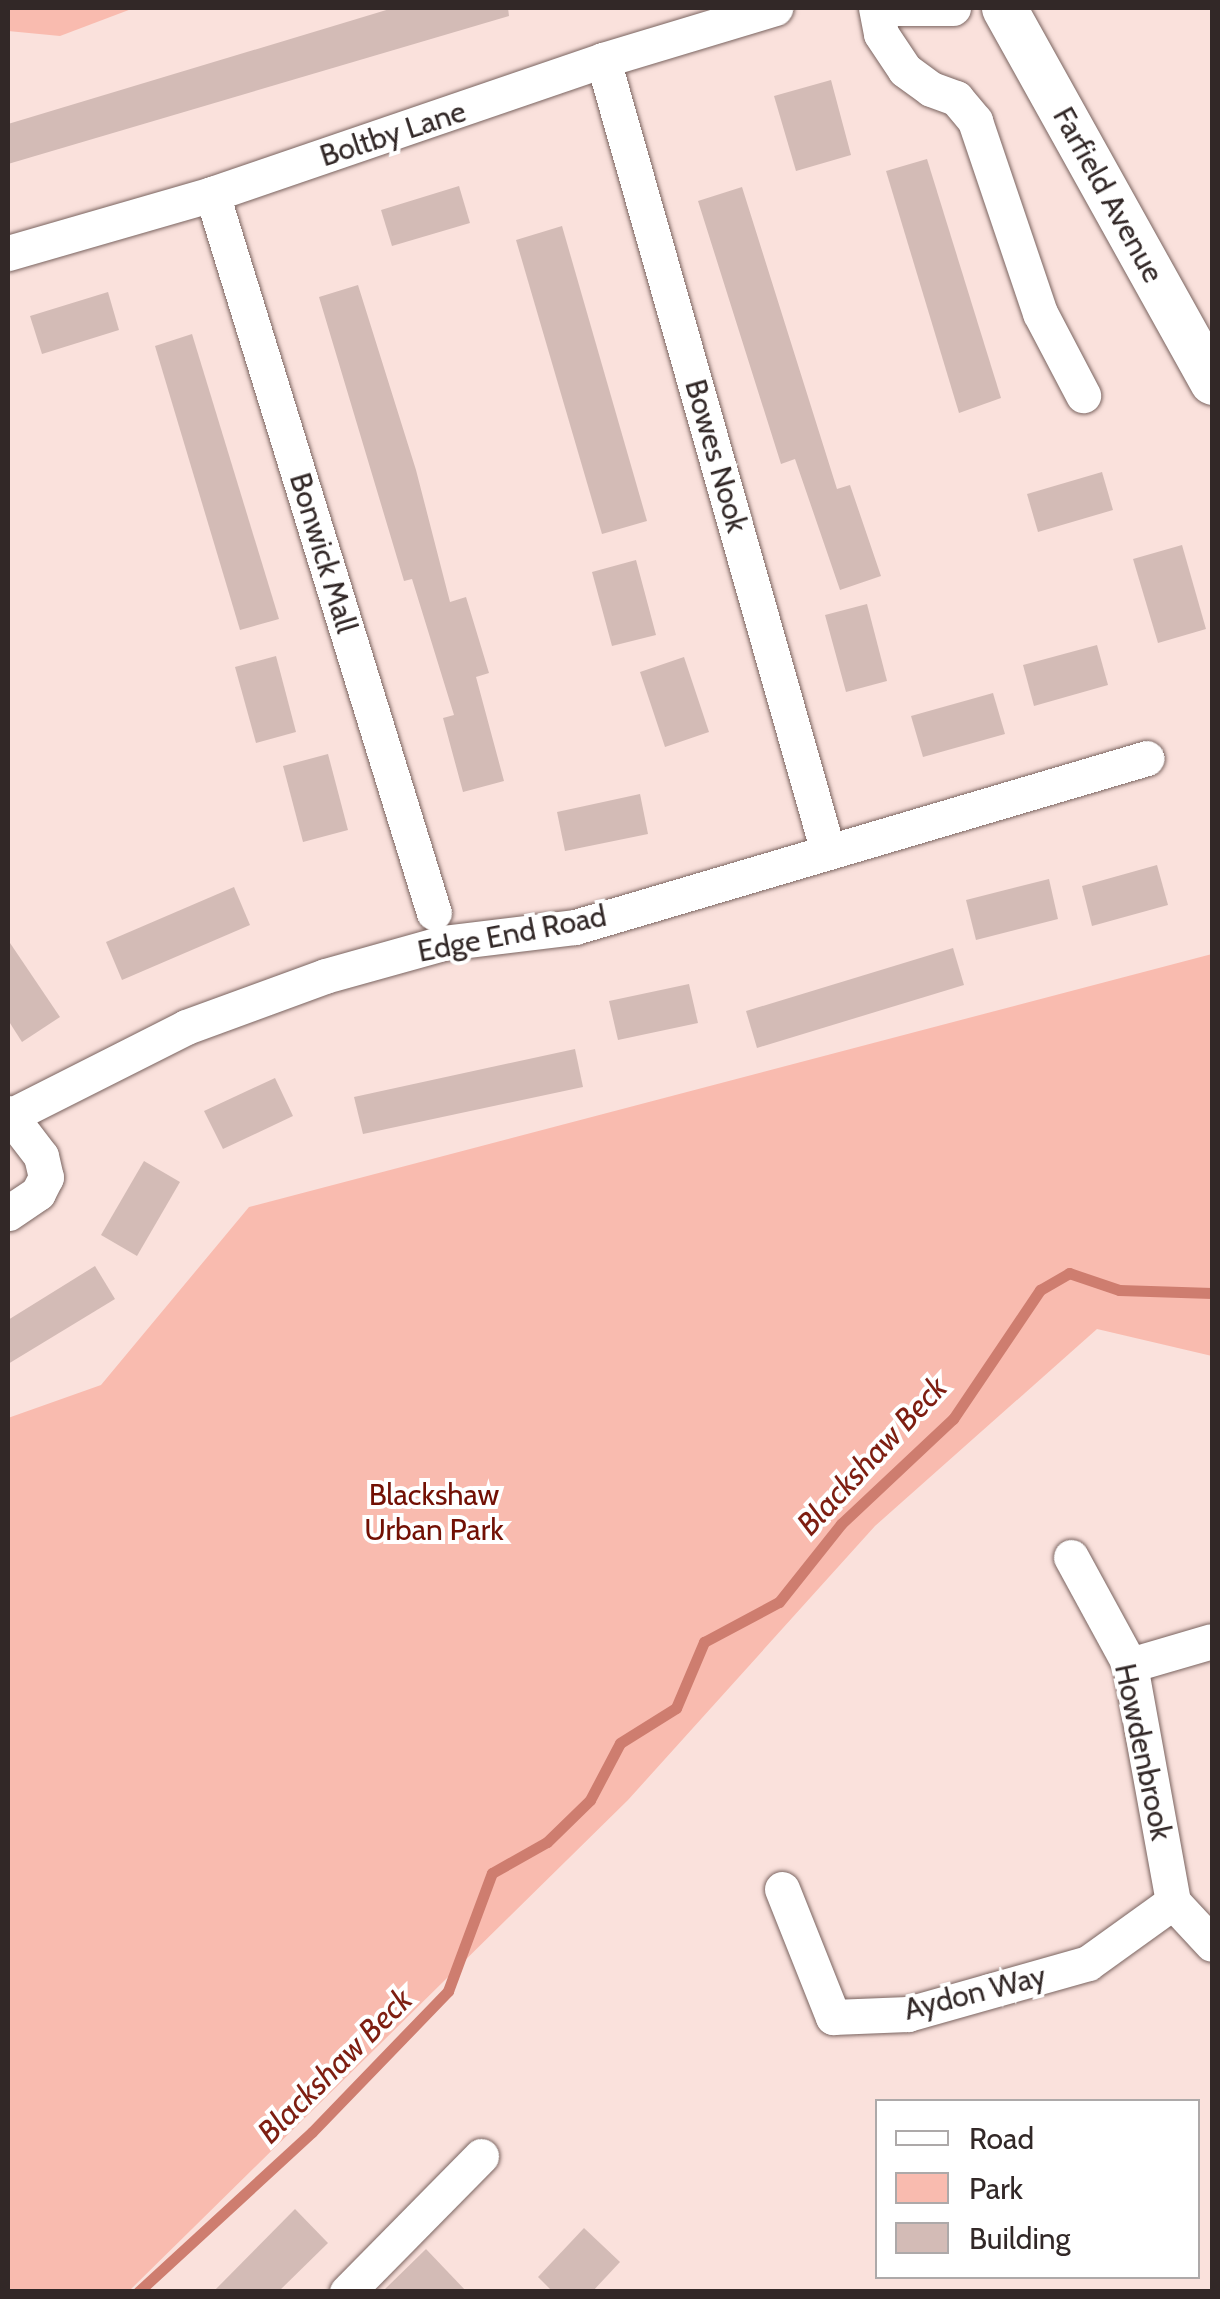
<!DOCTYPE html>
<style>
body{margin:0}
#map{position:relative;width:1220px;height:2299px;overflow:hidden;background:#fae1dc;font-family:Cabin,sans-serif}
div>[style]{position:absolute}
.green>*{inset:0;background:#f9bbaf}
.stream>*{height:11px;margin:-5.5px;padding:0 5.5px;transform-origin:5.5px;border-radius:5.5px;background:#ce7d6f}
.building>*{inset:0;background:#d3bbb6}
.roads{filter:drop-shadow(0 0 2px #7a6460) drop-shadow(0 0 2px #7a6460)}
.minor>*{height:35px;margin:-17.5px;padding:0 17.5px;transform-origin:17.5px;border-radius:17.5px;background:#fff}
.tertiary>*{height:45px;margin:-22.5px;padding:0 22.5px;transform-origin:22.5px;border-radius:22.5px;background:#fff}
span{translate:-50% -50%;white-space:nowrap;text-align:center;line-height:1.15;-webkit-text-stroke:8px #fff;paint-order:stroke}
.street-label{font-size:30px;color:#322827}
.park-label{font-size:30px;color:#721004}
.water-label{font-size:32px;color:#7e1e11;font-style:italic}
.frame{position:absolute;inset:0;border:10px solid #322827;pointer-events:none}
.legend{position:absolute;left:875px;top:2099px;width:325px;height:180px;box-sizing:border-box;background:#fff;border:2px solid #ada9a9;margin:0;padding:12px 18px;list-style:none;font-size:30px;color:#322827}
.legend li{display:flex;align-items:center;gap:20px;height:50px}
.legend b{width:50px;border:2px solid #ada9a9}
</style>
<div id="map">
<div class="green">
<div style="clip-path:polygon(8px 8px,134px 8px,60px 36px,8px 31px)"></div>
<div style="clip-path:polygon(1212px 954px,1212px 1356px,1097px 1329px,875px 1526px,628px 1800px,129px 2291px,8px 2291px,8px 1418px,101px 1385px,249px 1207px)"></div>
</div>
<div class="stream">
<div style="left:138px;top:2292px;width:236px;rotate:-42.6deg"></div>
<div style="left:312px;top:2132px;width:196px;rotate:-46deg"></div>
<div style="left:448px;top:1991px;width:126px;rotate:-69.6deg"></div>
<div style="left:492px;top:1873px;width:63px;rotate:-29.4deg"></div>
<div style="left:547px;top:1842px;width:60px;rotate:-44.3deg"></div>
<div style="left:590px;top:1800px;width:64px;rotate:-62.2deg"></div>
<div style="left:620px;top:1743px;width:66px;rotate:-32deg"></div>
<div style="left:676px;top:1708px;width:72px;rotate:-67deg"></div>
<div style="left:704px;top:1642px;width:85px;rotate:-28.1deg"></div>
<div style="left:779px;top:1602px;width:100px;rotate:-51.5deg"></div>
<div style="left:841px;top:1524px;width:154px;rotate:-43.2deg"></div>
<div style="left:953px;top:1419px;width:156px;rotate:-56deg"></div>
<div style="left:1040px;top:1290px;width:34px;rotate:-30deg"></div>
<div style="left:1069px;top:1273px;width:53px;rotate:18.8deg"></div>
<div style="left:1119px;top:1290px;width:93px;rotate:1.8deg"></div>
</div>
<div class="building">
<div style="clip-path:polygon(393px 8px,508px 8px,509px 16px,8px 164px,8px 124px)"></div>
<div style="clip-path:polygon(831px 80px,851px 155px,796px 171px,774px 96px)"></div>
<div style="clip-path:polygon(927px 159px,1001px 398px,959px 413px,886px 171px)"></div>
<div style="clip-path:polygon(459px 186px,470px 223px,392px 246px,381px 210px)"></div>
<div style="clip-path:polygon(742px 187px,837px 489px,850px 485px,881px 576px,840px 590px,795px 459px,781px 464px,698px 201px)"></div>
<div style="clip-path:polygon(562px 226px,647px 521px,602px 534px,516px 240px)"></div>
<div style="clip-path:polygon(358px 285px,416px 470px,450px 602px,466px 597px,489px 673px,476px 677px,504px 781px,463px 792px,443px 718px,454px 715px,412px 579px,404px 581px,319px 297px)"></div>
<div style="clip-path:polygon(108px 292px,119px 330px,42px 354px,30px 316px)"></div>
<div style="clip-path:polygon(192px 334px,279px 619px,240px 630px,155px 346px)"></div>
<div style="clip-path:polygon(1102px 472px,1113px 510px,1038px 532px,1027px 494px)"></div>
<div style="clip-path:polygon(1182px 545px,1206px 629px,1158px 643px,1133px 559px)"></div>
<div style="clip-path:polygon(636px 560px,656px 635px,612px 646px,592px 572px)"></div>
<div style="clip-path:polygon(867px 604px,887px 681px,846px 692px,825px 615px)"></div>
<div style="clip-path:polygon(1097px 645px,1108px 685px,1034px 706px,1023px 665px)"></div>
<div style="clip-path:polygon(276px 656px,296px 732px,256px 743px,235px 667px)"></div>
<div style="clip-path:polygon(684px 657px,709px 732px,665px 747px,640px 672px)"></div>
<div style="clip-path:polygon(993px 693px,1005px 734px,923px 757px,911px 716px)"></div>
<div style="clip-path:polygon(328px 754px,348px 830px,303px 842px,283px 766px)"></div>
<div style="clip-path:polygon(640px 794px,648px 834px,565px 851px,557px 812px)"></div>
<div style="clip-path:polygon(1157px 865px,1168px 905px,1092px 926px,1082px 886px)"></div>
<div style="clip-path:polygon(1049px 879px,1058px 919px,976px 940px,966px 900px)"></div>
<div style="clip-path:polygon(234px 887px,250px 925px,122px 980px,106px 942px)"></div>
<div style="clip-path:polygon(8px 940px,60px 1017px,22px 1042px,8px 1020px)"></div>
<div style="clip-path:polygon(953px 948px,964px 985px,757px 1048px,746px 1011px)"></div>
<div style="clip-path:polygon(689px 984px,698px 1023px,618px 1040px,609px 1001px)"></div>
<div style="clip-path:polygon(575px 1049px,583px 1087px,363px 1134px,354px 1097px)"></div>
<div style="clip-path:polygon(275px 1078px,293px 1116px,223px 1149px,204px 1111px)"></div>
<div style="clip-path:polygon(144px 1161px,180px 1182px,137px 1256px,101px 1235px)"></div>
<div style="clip-path:polygon(95px 1266px,115px 1299px,8px 1364px,8px 1320px)"></div>
<div style="clip-path:polygon(295px 2209px,328px 2243px,278px 2292px,213px 2292px)"></div>
<div style="clip-path:polygon(584px 2228px,620px 2262px,592px 2292px,553px 2292px,538px 2277px)"></div>
<div style="clip-path:polygon(426px 2249px,467px 2292px,382px 2292px)"></div>
</div>
<div class="roads">
<div class="minor">
<div style="left:876px;top:8px;width:26px;rotate:79deg"></div>
<div style="left:881px;top:34px;width:43px;rotate:56.3deg"></div>
<div style="left:905px;top:70px;width:32px;rotate:36deg"></div>
<div style="left:931px;top:89px;width:27px;rotate:20deg"></div>
<div style="left:956px;top:98px;width:30px;rotate:50deg"></div>
<div style="left:975px;top:121px;width:203px;rotate:71.3deg"></div>
<div style="left:1040px;top:313px;width:93px;rotate:62.3deg"></div>
<div style="left:882px;top:8px;width:71px"></div>
<div style="left:603px;top:60px;width:823px;rotate:74.14deg"></div>
<div style="left:212px;top:194px;width:752px;rotate:72.84deg"></div>
<div style="left:8px;top:253px;width:212px;rotate:-16.1deg"></div>
<div style="left:212px;top:194px;width:413px;rotate:-18.9deg"></div>
<div style="left:603px;top:60px;width:180px;rotate:-16.8deg"></div>
<div style="left:8px;top:1113px;width:54px;rotate:52.5deg"></div>
<div style="left:41px;top:1156px;width:22px;rotate:77deg"></div>
<div style="left:46px;top:1177px;width:18px;rotate:117deg"></div>
<div style="left:38px;top:1193px;width:36px;rotate:146deg"></div>
<div style="left:8px;top:1117px;width:199px;rotate:-26.8deg"></div>
<div style="left:186px;top:1027px;width:148px;rotate:-20.1deg"></div>
<div style="left:325px;top:976px;width:123px;rotate:-15.6deg"></div>
<div style="left:443px;top:943px;width:133px;rotate:-6.9deg"></div>
<div style="left:575px;top:927px;width:596px;rotate:-16.46deg"></div>
<div style="left:1071px;top:1557px;width:123px;rotate:61.4deg"></div>
<div style="left:1130px;top:1665px;width:241px;rotate:79.7deg"></div>
<div style="left:1173px;top:1902px;width:57px;rotate:47.1deg"></div>
<div style="left:1130px;top:1665px;width:85px;rotate:-16.3deg"></div>
<div style="left:782px;top:1889px;width:138px;rotate:68.3deg"></div>
<div style="left:833px;top:2017px;width:75px;rotate:-2.3deg"></div>
<div style="left:908px;top:2014px;width:187px;rotate:-15.8deg"></div>
<div style="left:1088px;top:1963px;width:105px;rotate:-35.7deg"></div>
<div style="left:347px;top:2292px;width:191px;rotate:-45.4deg"></div>
</div>
<div class="tertiary">
<div style="left:1004px;top:8px;width:428px;rotate:60.9deg"></div>
</div>
</div>
<div class="street-label">
<span style="left:393px;top:134px;rotate:-18deg">Boltby Lane</span>
<span style="left:1108px;top:195px;rotate:61deg">Farfield Avenue</span>
<span style="left:716px;top:456px;rotate:74deg">Bowes Nook</span>
<span style="left:323px;top:553px;rotate:73deg">Bonwick Mall</span>
<span style="left:512px;top:934px;rotate:-11deg">Edge End Road</span>
<span style="left:1143px;top:1752px;rotate:78deg">Howdenbrook</span>
<span style="left:975px;top:1993px;rotate:-14deg">Aydon Way</span>
</div>
<div class="park-label">
<span style="left:434px;top:1512px">Blackshaw<br>Urban Park</span>
</div>
<div class="water-label">
<span style="left:872px;top:1456px;rotate:-47deg">Blackshaw Beck</span>
<span style="left:335px;top:2066px;rotate:-45deg">Blackshaw Beck</span>
</div>
<div class="frame"></div>
<ul class="legend">
<li><b style="height:12px;background:#fff"></b>Road</li>
<li><b style="height:28px;background:#f9bbaf"></b>Park</li>
<li><b style="height:28px;background:#d3bbb6"></b>Building</li>
</ul>
</div>
